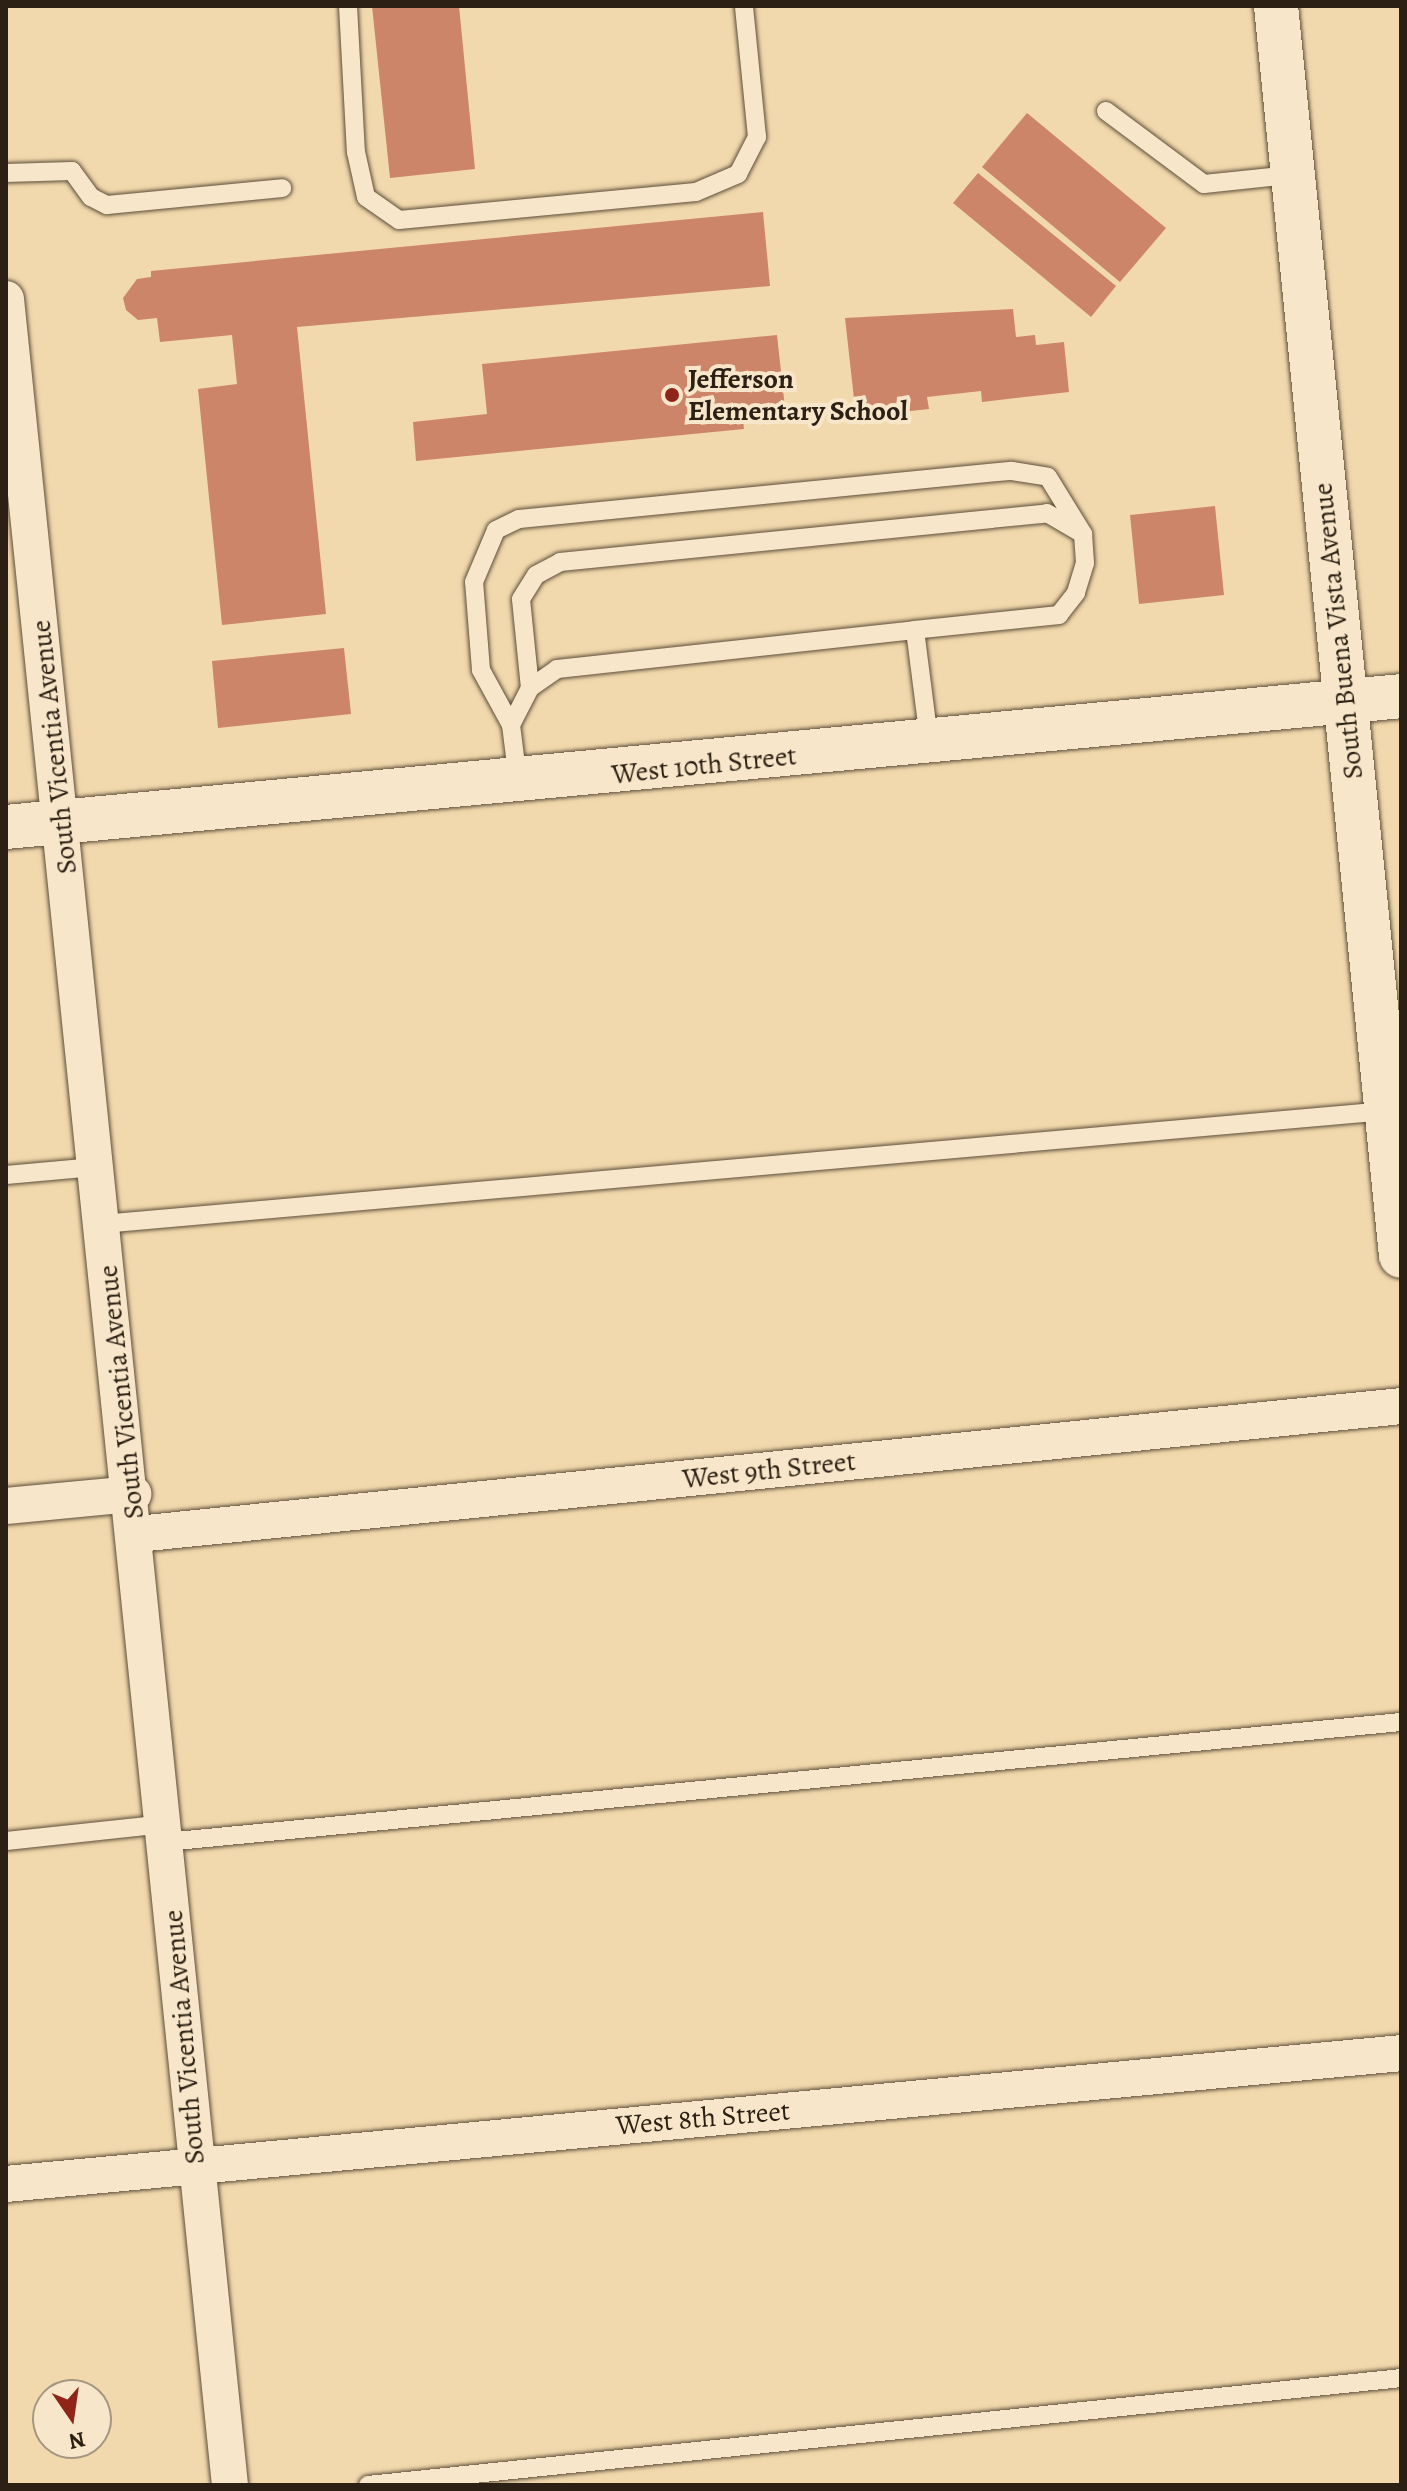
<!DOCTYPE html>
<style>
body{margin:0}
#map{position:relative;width:1407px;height:2491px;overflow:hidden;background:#f2d9ad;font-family:Alegreya,serif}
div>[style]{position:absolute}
.building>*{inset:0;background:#cc8568}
.roads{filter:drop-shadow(0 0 2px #5d4e3a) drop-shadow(0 0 2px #5d4e3a)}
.service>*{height:18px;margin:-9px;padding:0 9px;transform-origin:9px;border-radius:9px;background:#f7e6ca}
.minor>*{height:36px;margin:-18px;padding:0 18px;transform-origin:18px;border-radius:18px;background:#f7e6ca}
.tertiary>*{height:44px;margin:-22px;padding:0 22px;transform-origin:22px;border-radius:22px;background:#f7e6ca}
.dots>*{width:22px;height:22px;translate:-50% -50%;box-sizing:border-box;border:4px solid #f7e6ca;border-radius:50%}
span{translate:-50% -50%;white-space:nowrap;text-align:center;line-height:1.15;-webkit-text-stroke:8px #f7e6ca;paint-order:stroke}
.poi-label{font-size:28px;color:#2b2013;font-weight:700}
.left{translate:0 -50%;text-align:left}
.street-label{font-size:28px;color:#2b2013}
.frame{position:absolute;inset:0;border:8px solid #2b2013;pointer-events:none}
.north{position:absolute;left:32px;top:2379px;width:80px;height:80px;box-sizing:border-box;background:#f7e6ca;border:2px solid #a59781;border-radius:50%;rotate:167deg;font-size:22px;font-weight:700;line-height:32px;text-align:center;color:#2b2013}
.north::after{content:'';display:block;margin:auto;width:28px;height:36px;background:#8f2418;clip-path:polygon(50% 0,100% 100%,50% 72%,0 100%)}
</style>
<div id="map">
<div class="building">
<div style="clip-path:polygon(372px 6px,459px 6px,475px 169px,390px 178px)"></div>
<div style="clip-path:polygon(1027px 113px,1166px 228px,1120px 282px,982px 167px)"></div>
<div style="clip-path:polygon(978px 173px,1116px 286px,1091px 317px,953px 203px)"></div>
<div style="clip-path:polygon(763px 212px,770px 286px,297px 327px,326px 614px,222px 625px,198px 389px,237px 384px,232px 335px,160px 342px,157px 318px,138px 320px,126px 310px,123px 298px,137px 279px,151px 277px,151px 271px)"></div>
<div style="clip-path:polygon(1013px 309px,1016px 337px,1035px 335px,1036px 345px,1064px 342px,1069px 392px,982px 402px,981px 391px,927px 397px,929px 409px,856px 417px,845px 318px)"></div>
<div style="clip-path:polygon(777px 335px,785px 408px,742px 411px,744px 429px,416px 461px,413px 422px,487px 414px,482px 364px)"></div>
<div style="clip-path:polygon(1215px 506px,1224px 595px,1139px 604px,1130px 515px)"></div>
<div style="clip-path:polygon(344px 648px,351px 714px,218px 728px,212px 661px)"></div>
</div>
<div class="roads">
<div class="service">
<div style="left:348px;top:6px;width:146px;rotate:86.9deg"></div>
<div style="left:356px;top:152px;width:46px;rotate:77.5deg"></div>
<div style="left:366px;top:197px;width:40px;rotate:34.9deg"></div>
<div style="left:399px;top:220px;width:298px;rotate:-5.4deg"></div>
<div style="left:696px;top:192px;width:46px;rotate:-23.2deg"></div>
<div style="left:738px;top:174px;width:42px;rotate:-62.8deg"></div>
<div style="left:757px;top:137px;width:132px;rotate:-95.7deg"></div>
<div style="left:1106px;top:111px;width:122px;rotate:36.7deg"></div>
<div style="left:1204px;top:184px;width:85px;rotate:-6deg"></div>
<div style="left:6px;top:173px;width:66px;rotate:-1.7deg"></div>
<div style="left:72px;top:171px;width:32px;rotate:54deg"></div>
<div style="left:91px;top:197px;width:18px;rotate:27deg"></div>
<div style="left:107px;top:205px;width:176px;rotate:-5.5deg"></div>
<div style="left:530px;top:688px;width:89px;rotate:-95.8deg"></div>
<div style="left:521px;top:599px;width:28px;rotate:-58deg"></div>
<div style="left:536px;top:575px;width:27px;rotate:-28deg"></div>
<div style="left:560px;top:562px;width:489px;rotate:-5.7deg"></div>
<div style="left:1047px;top:513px;width:42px;rotate:30.3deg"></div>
<div style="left:511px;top:725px;width:42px;rotate:-62.8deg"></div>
<div style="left:530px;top:688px;width:33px;rotate:-35deg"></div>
<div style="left:557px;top:669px;width:360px;rotate:-6.2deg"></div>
<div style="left:518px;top:781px;width:56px;rotate:-97.1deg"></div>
<div style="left:511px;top:725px;width:63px;rotate:-118.6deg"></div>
<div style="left:481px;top:670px;width:88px;rotate:-94.5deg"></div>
<div style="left:474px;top:582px;width:56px;rotate:-67.1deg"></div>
<div style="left:496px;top:530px;width:25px;rotate:-26deg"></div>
<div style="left:519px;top:519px;width:495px;rotate:-5.6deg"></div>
<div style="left:1012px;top:471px;width:36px;rotate:9deg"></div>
<div style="left:1048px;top:477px;width:67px;rotate:58.4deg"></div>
<div style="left:1083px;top:534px;width:29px;rotate:86deg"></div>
<div style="left:1085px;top:563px;width:31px;rotate:107deg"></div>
<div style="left:1076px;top:593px;width:28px;rotate:128deg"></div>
<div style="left:1059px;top:615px;width:145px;rotate:174.1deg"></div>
<div style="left:915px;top:630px;width:111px;rotate:82.7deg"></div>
<div style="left:6px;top:1175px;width:89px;rotate:-5.1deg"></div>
<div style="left:102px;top:1224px;width:1289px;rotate:-5.03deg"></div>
<div style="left:6px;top:1841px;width:159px;rotate:-6.1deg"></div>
<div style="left:166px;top:1842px;width:1241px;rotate:-5.55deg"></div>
<div style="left:368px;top:2485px;width:1039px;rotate:-5.91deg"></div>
</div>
<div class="minor">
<div style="left:6px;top:299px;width:2197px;rotate:84.15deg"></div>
<div style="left:6px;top:1506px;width:128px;rotate:-5.4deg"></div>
<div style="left:137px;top:1534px;width:1270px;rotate:-5.78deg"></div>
<div style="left:6px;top:2184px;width:1401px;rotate:-5.36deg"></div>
</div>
<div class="tertiary">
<div style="left:1276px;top:6px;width:1256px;rotate:84.29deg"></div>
<div style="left:6px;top:827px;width:1401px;rotate:-5.36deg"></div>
</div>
</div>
<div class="dots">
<div style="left:672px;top:395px;background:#8f2418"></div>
</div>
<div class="poi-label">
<span class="left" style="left:688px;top:395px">Jefferson<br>Elementary School</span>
</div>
<div class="street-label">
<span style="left:1338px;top:631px;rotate:-96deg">South Buena Vista Avenue</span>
<span style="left:54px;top:747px;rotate:-96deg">South Vicentia Avenue</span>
<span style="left:704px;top:765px;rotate:-6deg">West 10th Street</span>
<span style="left:121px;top:1392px;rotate:-96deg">South Vicentia Avenue</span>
<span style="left:769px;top:1470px;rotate:-6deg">West 9th Street</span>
<span style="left:184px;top:2037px;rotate:-95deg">South Vicentia Avenue</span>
<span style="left:703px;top:2118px;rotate:-5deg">West 8th Street</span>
</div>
<div class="frame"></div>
<div class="north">N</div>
</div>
